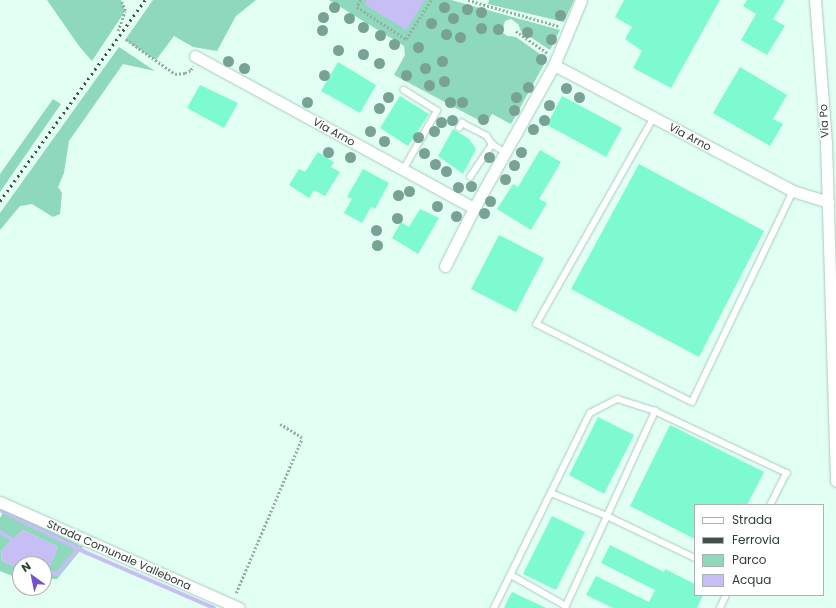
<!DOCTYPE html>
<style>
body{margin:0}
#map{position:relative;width:836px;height:608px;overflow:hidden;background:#e1fff2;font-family:Poppins,sans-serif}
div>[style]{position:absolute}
.green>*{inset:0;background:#8ed8bc}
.water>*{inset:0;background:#c7bef5}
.stream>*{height:4px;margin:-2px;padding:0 2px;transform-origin:2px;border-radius:2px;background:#c7bef5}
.building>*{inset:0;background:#7dfacf}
.path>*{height:2.5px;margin-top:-1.25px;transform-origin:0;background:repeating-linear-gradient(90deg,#96ada3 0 2px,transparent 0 4px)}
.roads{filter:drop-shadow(0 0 1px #a7cbbd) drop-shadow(0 0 1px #a7cbbd)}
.service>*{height:5.5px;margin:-2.75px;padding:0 2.75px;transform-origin:2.75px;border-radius:2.75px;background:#fff}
.minor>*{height:11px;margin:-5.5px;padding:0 5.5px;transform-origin:5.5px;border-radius:5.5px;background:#fff}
.rail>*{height:3px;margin-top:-1.5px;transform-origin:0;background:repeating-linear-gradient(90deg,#41514a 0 2px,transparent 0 6px)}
.trees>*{width:11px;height:11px;margin:-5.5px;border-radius:50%;background:#78a293}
span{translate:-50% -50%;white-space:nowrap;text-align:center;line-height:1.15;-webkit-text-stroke:3px #fff;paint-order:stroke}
.street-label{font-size:11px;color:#2e3d37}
.legend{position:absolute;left:694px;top:504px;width:130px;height:92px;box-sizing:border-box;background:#fff;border:1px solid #abb1af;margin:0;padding:5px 7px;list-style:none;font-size:12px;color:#2e3d37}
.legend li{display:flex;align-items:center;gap:8px;height:20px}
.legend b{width:20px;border:1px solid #abb1af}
.north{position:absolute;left:12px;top:556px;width:40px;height:40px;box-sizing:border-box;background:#fff;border:1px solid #abb1af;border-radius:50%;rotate:327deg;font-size:11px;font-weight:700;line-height:16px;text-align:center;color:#2e3d37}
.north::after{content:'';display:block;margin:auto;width:14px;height:18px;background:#7251ca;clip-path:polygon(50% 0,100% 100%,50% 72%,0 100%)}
</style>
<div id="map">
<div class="green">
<div style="clip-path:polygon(47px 0,121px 0,125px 11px,92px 61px,79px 46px)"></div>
<div style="clip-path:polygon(153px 0,256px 0,236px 16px,217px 51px,193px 47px,174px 36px,156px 60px,125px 40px)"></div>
<div style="clip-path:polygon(329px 0,451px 0,560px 30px,550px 50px,521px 31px,518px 24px,511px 19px,505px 21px,502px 32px,507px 36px,516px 37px,547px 59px,511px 124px,492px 114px,486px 124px,394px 75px,405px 55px,404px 46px)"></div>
<div style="clip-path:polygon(489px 0,574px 0,564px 22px,488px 4px)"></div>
<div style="clip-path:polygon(119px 47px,155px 71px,123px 64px,69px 141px,64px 173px,58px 187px,62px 193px,60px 214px,53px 217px,32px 204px,20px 206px,0 230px,0 213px)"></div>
<div style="clip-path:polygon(53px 99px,61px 104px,0 192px,0 174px)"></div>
<div style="clip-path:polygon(5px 509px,83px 547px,57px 579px,44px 579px,58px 547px,23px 530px,1px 551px,2px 561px,20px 569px,20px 579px,0 571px,0 518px)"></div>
</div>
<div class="water">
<div style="clip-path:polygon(366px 0,425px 0,406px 30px,364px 4px)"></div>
<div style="clip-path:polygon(23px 530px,58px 547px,44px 579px,44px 564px,20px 564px,20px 569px,2px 561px,1px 551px)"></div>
</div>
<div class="stream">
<div style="left:2px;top:511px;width:95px;rotate:26.3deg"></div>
<div style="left:87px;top:553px;width:138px;rotate:23.4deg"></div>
<div style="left:0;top:532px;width:19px;rotate:32deg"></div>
<div style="left:44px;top:570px;width:14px;rotate:17deg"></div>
<div style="left:57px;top:574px;width:34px;rotate:-50deg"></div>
</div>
<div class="building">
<div style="clip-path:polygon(624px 0,720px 0,671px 88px,633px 68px,642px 51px,625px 39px,632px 27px,615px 17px)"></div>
<div style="clip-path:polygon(747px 0,785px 0,773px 19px,785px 26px,767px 55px,741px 40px,756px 14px,743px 6px)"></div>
<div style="clip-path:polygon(338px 62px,376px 85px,360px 113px,321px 91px)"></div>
<div style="clip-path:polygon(740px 67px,787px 95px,773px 119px,783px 124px,770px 146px,713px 113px)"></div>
<div style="clip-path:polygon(200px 85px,238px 103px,224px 128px,187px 108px)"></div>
<div style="clip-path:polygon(400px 96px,429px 114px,408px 146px,380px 128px)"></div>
<div style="clip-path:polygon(562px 96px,622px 128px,606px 157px,547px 125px)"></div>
<div style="clip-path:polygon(453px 129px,469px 139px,476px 149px,463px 174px,438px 156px)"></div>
<div style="clip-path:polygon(540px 150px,561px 162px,539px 199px,547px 203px,531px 230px,497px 209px,513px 184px,518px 187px)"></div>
<div style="clip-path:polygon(318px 152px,334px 162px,331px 167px,340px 172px,325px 196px,314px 190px,309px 198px,289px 185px,299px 169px,305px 172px)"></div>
<div style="clip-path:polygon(639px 164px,764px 231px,699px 357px,571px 289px)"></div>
<div style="clip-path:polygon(363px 169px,389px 183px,375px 209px,371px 207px,362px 223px,344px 213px,352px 199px,347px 197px)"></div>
<div style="clip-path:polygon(420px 209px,439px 218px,418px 254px,392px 238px,401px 222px,409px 227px)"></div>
<div style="clip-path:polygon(499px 235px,544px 258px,516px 312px,471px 289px)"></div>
<div style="clip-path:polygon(598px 417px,634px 435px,604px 494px,569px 475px)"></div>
<div style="clip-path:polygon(670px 425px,764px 472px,747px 505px,695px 505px,695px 539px,630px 506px)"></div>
<div style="clip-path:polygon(552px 516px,585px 532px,556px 590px,523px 574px)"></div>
<div style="clip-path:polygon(610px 545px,664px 572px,665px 569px,695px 584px,695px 595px,703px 595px,697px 608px,613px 608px,586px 595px,596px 576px,649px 602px,655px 590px,601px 563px)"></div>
<div style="clip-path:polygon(512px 592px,546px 608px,504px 608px)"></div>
</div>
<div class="path">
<div style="left:361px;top:0;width:8px;rotate:120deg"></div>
<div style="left:357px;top:7px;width:59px;rotate:33.1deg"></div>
<div style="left:406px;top:39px;width:46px;rotate:-57.3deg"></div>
<div style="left:468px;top:0;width:94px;rotate:16.1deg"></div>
<div style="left:118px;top:31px;width:21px;rotate:-71deg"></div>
<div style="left:125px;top:11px;width:12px;rotate:-110deg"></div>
<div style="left:516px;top:31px;width:38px;rotate:35deg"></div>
<div style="left:126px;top:39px;width:60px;rotate:35.5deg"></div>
<div style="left:175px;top:74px;width:10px;rotate:-6deg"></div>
<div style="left:185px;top:73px;width:7px;rotate:-27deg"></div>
<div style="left:191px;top:70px;width:4px;rotate:-76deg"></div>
<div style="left:236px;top:593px;width:168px;rotate:-66.9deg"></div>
<div style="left:302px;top:438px;width:26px;rotate:-148deg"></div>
</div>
<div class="roads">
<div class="service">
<div style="left:654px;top:118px;width:237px;rotate:119.6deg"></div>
<div style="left:537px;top:324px;width:174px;rotate:26.7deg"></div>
<div style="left:692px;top:402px;width:234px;rotate:-64.4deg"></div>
<div style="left:459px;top:128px;width:6px;rotate:-59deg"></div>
<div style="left:462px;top:123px;width:28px;rotate:27deg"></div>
<div style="left:487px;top:136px;width:9px;rotate:58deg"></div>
<div style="left:492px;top:144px;width:15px;rotate:32deg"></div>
<div style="left:403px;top:170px;width:68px;rotate:-60deg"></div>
<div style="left:437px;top:111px;width:39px;rotate:-148deg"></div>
<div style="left:470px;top:177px;width:40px;rotate:-56deg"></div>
<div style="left:551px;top:493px;width:61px;rotate:22.3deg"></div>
<div style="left:607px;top:516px;width:98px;rotate:25.5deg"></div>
<div style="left:511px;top:575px;width:63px;rotate:29.4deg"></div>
<div style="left:494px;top:608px;width:217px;rotate:-63.8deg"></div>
<div style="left:590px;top:413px;width:31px;rotate:-27deg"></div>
<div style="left:618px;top:399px;width:39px;rotate:18deg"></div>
<div style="left:565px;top:608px;width:217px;rotate:-65.4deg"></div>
<div style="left:655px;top:411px;width:146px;rotate:25.2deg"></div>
<div style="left:787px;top:473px;width:36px;rotate:117deg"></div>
<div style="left:720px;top:608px;width:14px;rotate:-65deg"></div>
</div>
<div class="minor">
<div style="left:815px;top:0;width:143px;rotate:85.6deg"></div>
<div style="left:826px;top:143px;width:338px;rotate:88.3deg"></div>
<div style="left:195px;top:56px;width:318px;rotate:28.6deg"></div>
<div style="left:554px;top:65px;width:270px;rotate:27.8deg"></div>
<div style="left:793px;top:191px;width:37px;rotate:17deg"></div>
<div style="left:445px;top:266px;width:65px;rotate:-63.4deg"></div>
<div style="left:474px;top:208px;width:164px;rotate:-60.8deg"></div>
<div style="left:554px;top:65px;width:70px;rotate:-67.4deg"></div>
<div style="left:0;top:502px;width:261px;rotate:23.9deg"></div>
</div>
</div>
<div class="rail">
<div style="left:0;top:201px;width:248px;rotate:-54.2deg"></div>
</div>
<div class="trees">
<div style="left:334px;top:7px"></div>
<div style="left:444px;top:7px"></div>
<div style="left:467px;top:9px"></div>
<div style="left:481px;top:12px"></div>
<div style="left:560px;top:15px"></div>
<div style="left:323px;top:17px"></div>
<div style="left:349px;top:18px"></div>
<div style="left:453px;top:18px"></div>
<div style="left:431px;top:23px"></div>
<div style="left:363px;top:27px"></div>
<div style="left:481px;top:28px"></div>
<div style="left:498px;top:29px"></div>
<div style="left:322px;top:30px"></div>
<div style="left:527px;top:32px"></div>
<div style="left:446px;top:34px"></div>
<div style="left:380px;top:35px"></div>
<div style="left:460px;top:37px"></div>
<div style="left:551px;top:39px"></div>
<div style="left:394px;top:44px"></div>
<div style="left:418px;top:47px"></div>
<div style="left:338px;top:50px"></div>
<div style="left:363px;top:54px"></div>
<div style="left:541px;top:59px"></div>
<div style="left:228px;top:61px"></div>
<div style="left:442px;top:61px"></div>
<div style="left:379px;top:63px"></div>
<div style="left:244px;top:68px"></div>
<div style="left:425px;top:68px"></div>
<div style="left:324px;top:75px"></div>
<div style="left:406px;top:75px"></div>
<div style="left:444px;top:81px"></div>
<div style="left:429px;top:85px"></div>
<div style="left:528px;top:87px"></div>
<div style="left:566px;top:88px"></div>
<div style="left:388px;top:97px"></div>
<div style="left:516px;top:97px"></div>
<div style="left:579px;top:97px"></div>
<div style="left:307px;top:102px"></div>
<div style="left:450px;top:102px"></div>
<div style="left:462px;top:102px"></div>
<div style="left:549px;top:105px"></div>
<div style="left:379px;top:108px"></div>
<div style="left:514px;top:110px"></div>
<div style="left:483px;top:119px"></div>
<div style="left:452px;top:120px"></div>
<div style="left:544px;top:120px"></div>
<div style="left:441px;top:122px"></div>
<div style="left:533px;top:129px"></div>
<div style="left:370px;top:131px"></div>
<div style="left:434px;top:131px"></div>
<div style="left:418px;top:137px"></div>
<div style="left:384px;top:141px"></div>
<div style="left:328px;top:152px"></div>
<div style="left:521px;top:152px"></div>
<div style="left:424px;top:153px"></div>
<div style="left:350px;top:157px"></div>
<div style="left:489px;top:157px"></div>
<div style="left:435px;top:164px"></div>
<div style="left:514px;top:165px"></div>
<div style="left:446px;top:171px"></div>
<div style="left:505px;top:179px"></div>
<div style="left:471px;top:186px"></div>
<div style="left:458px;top:187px"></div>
<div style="left:409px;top:191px"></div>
<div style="left:398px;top:195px"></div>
<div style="left:490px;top:201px"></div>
<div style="left:437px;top:206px"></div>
<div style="left:484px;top:213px"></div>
<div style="left:456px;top:216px"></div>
<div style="left:397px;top:218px"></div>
<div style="left:376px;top:230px"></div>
<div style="left:377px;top:245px"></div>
</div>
<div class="street-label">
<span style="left:824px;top:121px;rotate:-93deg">Via Po</span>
<span style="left:334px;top:132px;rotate:29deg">Via Arno</span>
<span style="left:690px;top:137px;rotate:28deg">Via Arno</span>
<span style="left:119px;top:555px;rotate:24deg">Strada Comunale Vallebona</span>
</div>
<ul class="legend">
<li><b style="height:5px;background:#fff"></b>Strada</li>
<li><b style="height:5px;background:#41514a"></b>Ferrovia</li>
<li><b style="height:11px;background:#8ed8bc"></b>Parco</li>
<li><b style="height:11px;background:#c7bef5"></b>Acqua</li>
</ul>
<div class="north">N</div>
</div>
